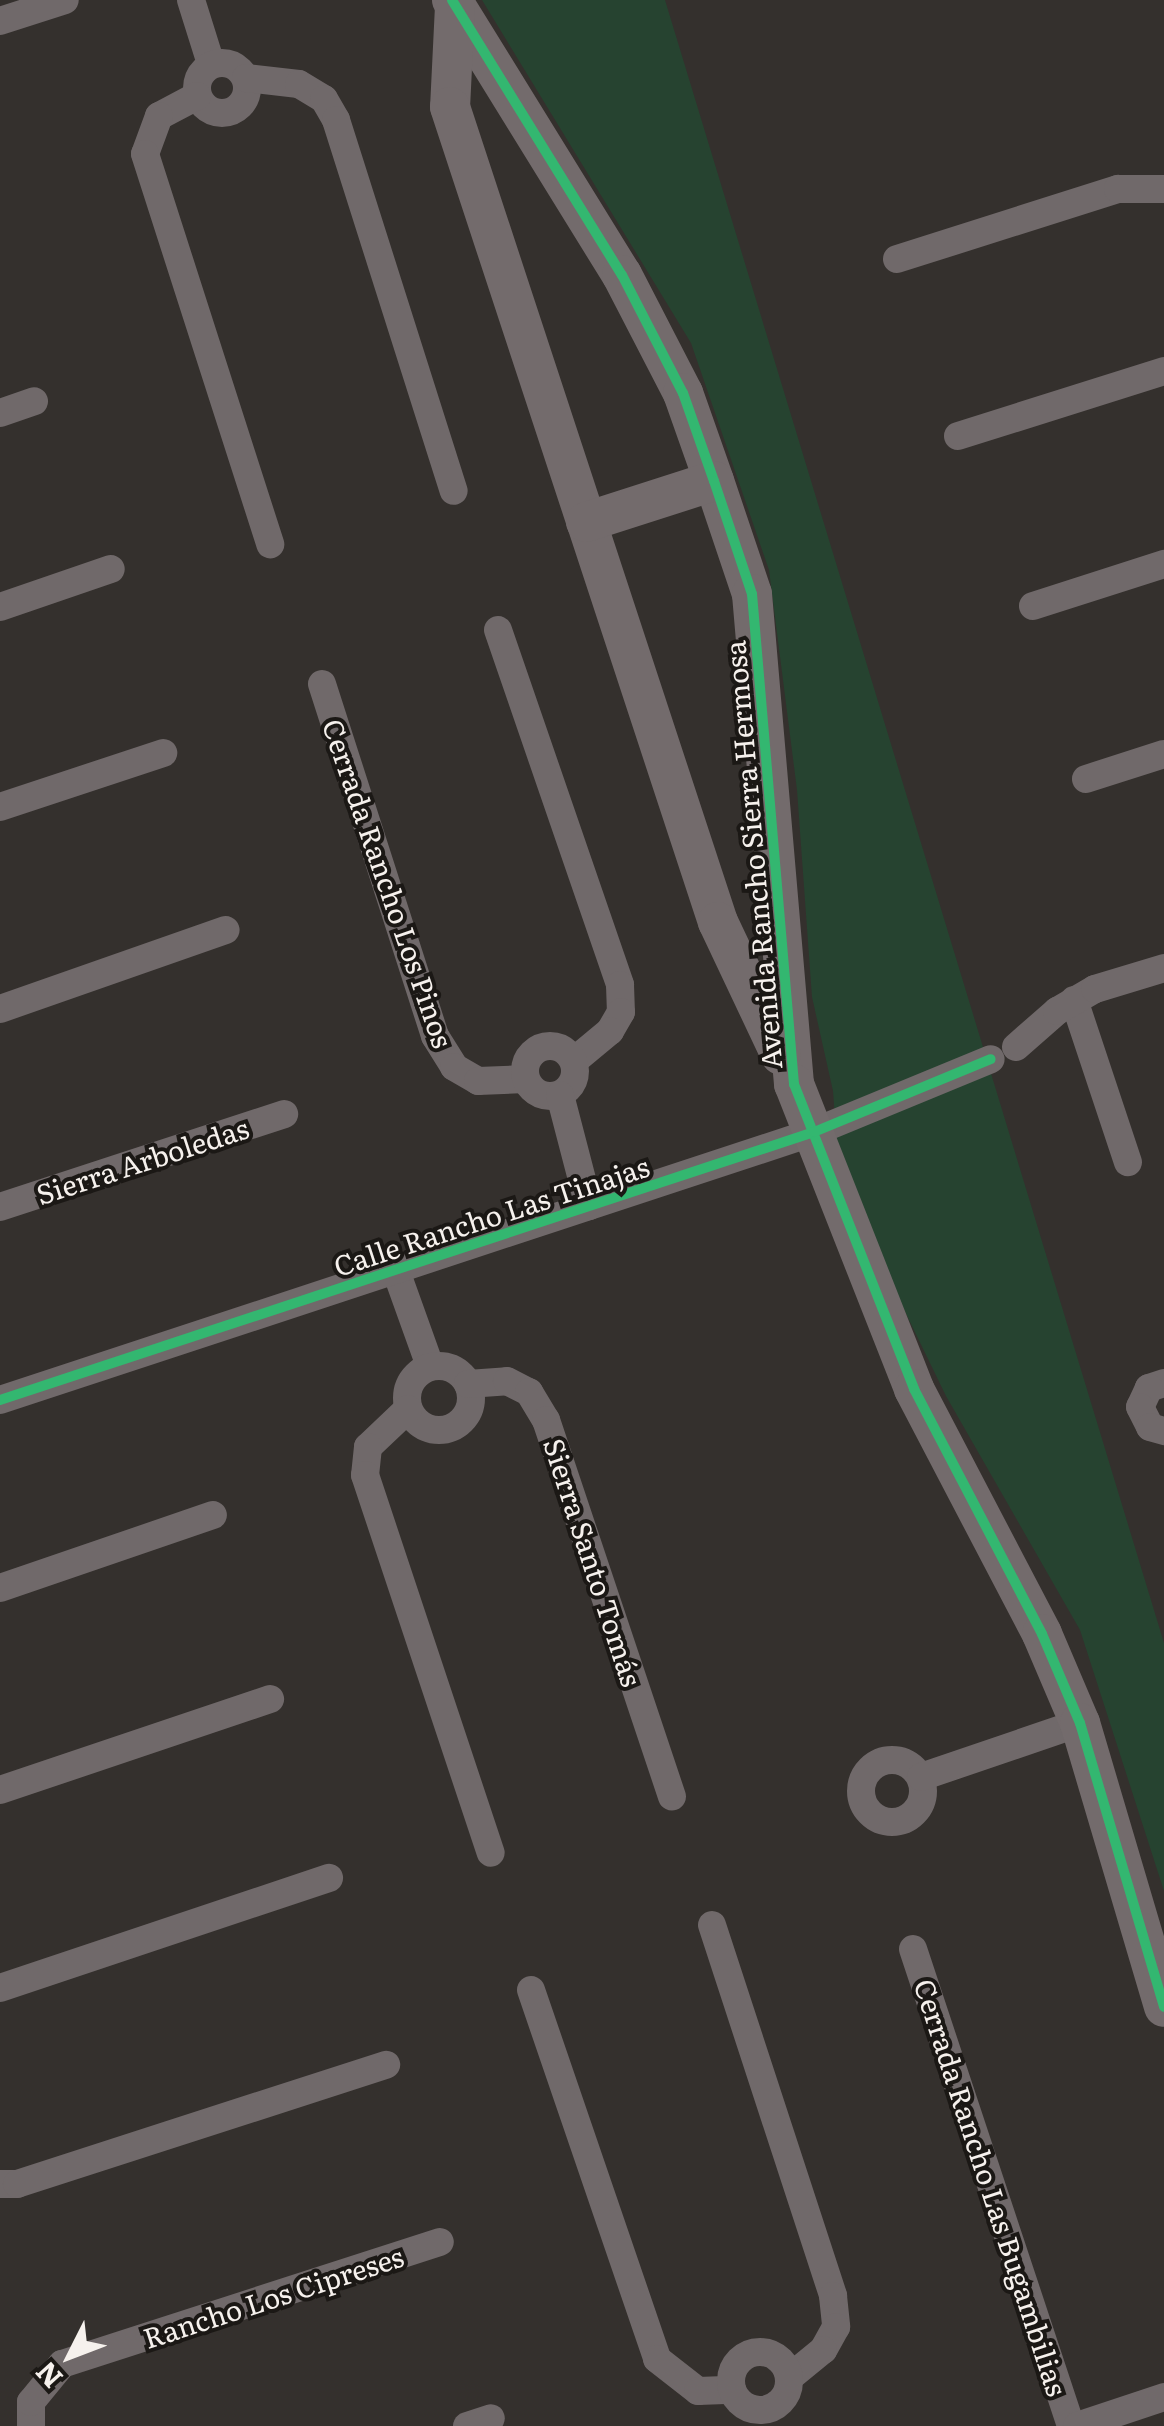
<!DOCTYPE html>
<meta charset="utf-8">
<style>
body{margin:0}
#map{position:relative;width:1164px;height:2426px;overflow:hidden;background:#34302d;font-family:Literata,serif}
div>[style]{position:absolute}
.green>*{inset:0;background:#264330}
.street>*{height:28px;margin:-14px;padding:0 14px;transform-origin:14px;border-radius:14px;background:#70696a}
.street>.ring{margin:-14px;padding:0;box-sizing:content-box;background:none;border:28px solid #70696a;border-radius:50%}
.secondary>*{height:40px;margin:-20px;padding:0 20px;transform-origin:20px;border-radius:20px;background:#736b6c}
.cycleway>*{height:10px;margin:-5px;padding:0 5px;transform-origin:5px;border-radius:5px;background:#33b770}
span{translate:-50% -50%;white-space:nowrap;text-align:center;line-height:1.15;-webkit-text-stroke:8px #1b1815;paint-order:stroke}
.street-label{font-size:28px;color:#f6f1ed}
.north{position:absolute;left:20px;top:2306px;width:100px;height:100px;-webkit-text-stroke:8px #1b1815;paint-order:stroke;rotate:228deg;font-size:28px;font-weight:700;line-height:40px;text-align:center;color:#f6f1ed}
.north::after{content:'';display:block;margin:auto;width:35px;height:45px;background:#f6f1ed;clip-path:polygon(50% 0,100% 100%,50% 72%,0 100%)}
</style>
<div id="map">
<div class="green">
<div style="clip-path:polygon(482px 0,665px 0,1164px 1643px,1164px 1891px,1080px 1630px,946px 1396px,895px 1291px,837px 1145px,833px 1091px,812px 997px,797px 790px,769px 570px,691px 343px)"></div>
</div>
<div class="street">
<div style="left:191px;top:0;width:67px;rotate:72.6deg"></div>
<div style="left:0;top:21px;width:68px;rotate:-17.9deg"></div>
<div class="ring" style="left:197px;top:63px;width:22px;height:22px"></div>
<div style="left:246px;top:78px;width:53px;rotate:6.5deg"></div>
<div style="left:299px;top:84px;width:29px;rotate:31deg"></div>
<div style="left:324px;top:99px;width:24px;rotate:60deg"></div>
<div style="left:336px;top:120px;width:389px;rotate:72.4deg"></div>
<div style="left:197px;top:96px;width:43px;rotate:152.2deg"></div>
<div style="left:159px;top:116px;width:40px;rotate:110.2deg"></div>
<div style="left:145px;top:154px;width:410px;rotate:72.2deg"></div>
<div style="left:897px;top:259px;width:232px;rotate:-17.6deg"></div>
<div style="left:1118px;top:189px;width:46px"></div>
<div style="left:0;top:413px;width:36px;rotate:-19deg"></div>
<div style="left:958px;top:436px;width:216px;rotate:-17.5deg"></div>
<div style="left:1033px;top:606px;width:138px;rotate:-17.8deg"></div>
<div style="left:0;top:607px;width:117px;rotate:-18.9deg"></div>
<div style="left:498px;top:630px;width:375px;rotate:71deg"></div>
<div style="left:620px;top:985px;width:27px;rotate:88deg"></div>
<div style="left:621px;top:1012px;width:22px;rotate:120deg"></div>
<div style="left:610px;top:1031px;width:47px;rotate:140.2deg"></div>
<div style="left:322px;top:684px;width:370px;rotate:72.2deg"></div>
<div style="left:435px;top:1036px;width:36px;rotate:58deg"></div>
<div style="left:454px;top:1067px;width:28px;rotate:30deg"></div>
<div style="left:478px;top:1081px;width:47px;rotate:-2.4deg"></div>
<div style="left:1086px;top:779px;width:82px;rotate:-17.8deg"></div>
<div style="left:0;top:807px;width:172px;rotate:-18.3deg"></div>
<div style="left:1074px;top:1000px;width:171px;rotate:71.6deg"></div>
<div style="left:0;top:1009px;width:239px;rotate:-19.3deg"></div>
<div class="ring" style="left:525px;top:1046px;width:22px;height:22px"></div>
<div style="left:1016px;top:1047px;width:55px;rotate:-41.3deg"></div>
<div style="left:1057px;top:1011px;width:44px;rotate:-30.1deg"></div>
<div style="left:1095px;top:989px;width:72px;rotate:-16.9deg"></div>
<div style="left:560px;top:1095px;width:115px;rotate:75.4deg"></div>
<div style="left:0;top:1207px;width:299px;rotate:-18.1deg"></div>
<div style="left:396px;top:1271px;width:101px;rotate:70.3deg"></div>
<div class="ring" style="left:407px;top:1366px;width:36px;height:36px"></div>
<div style="left:1164px;top:1383px;width:16px;rotate:162deg"></div>
<div style="left:1149px;top:1388px;width:21px;rotate:115deg"></div>
<div style="left:1140px;top:1407px;width:22px;rotate:63deg"></div>
<div style="left:1150px;top:1427px;width:15px;rotate:16deg"></div>
<div style="left:468px;top:1384px;width:39px;rotate:-4deg"></div>
<div style="left:507px;top:1381px;width:25px;rotate:27deg"></div>
<div style="left:529px;top:1392px;width:33px;rotate:59deg"></div>
<div style="left:546px;top:1420px;width:397px;rotate:71.5deg"></div>
<div style="left:0;top:1400px;width:857px;rotate:-18.22deg"></div>
<div style="left:814px;top:1132px;width:191px;rotate:-22.4deg"></div>
<div style="left:408px;top:1409px;width:55px;rotate:136.5deg"></div>
<div style="left:368px;top:1447px;width:28px;rotate:96deg"></div>
<div style="left:365px;top:1475px;width:398px;rotate:71.6deg"></div>
<div style="left:0;top:1588px;width:225px;rotate:-18.9deg"></div>
<div class="ring" style="left:861px;top:1760px;width:34px;height:34px"></div>
<div style="left:921px;top:1777px;width:168px;rotate:-18.8deg"></div>
<div style="left:0;top:1790px;width:285px;rotate:-18.6deg"></div>
<div style="left:712px;top:1925px;width:390px;rotate:71.9deg"></div>
<div style="left:833px;top:2296px;width:31px;rotate:84deg"></div>
<div style="left:836px;top:2327px;width:26px;rotate:119deg"></div>
<div style="left:823px;top:2350px;width:43px;rotate:140.7deg"></div>
<div style="left:913px;top:1949px;width:502px;rotate:71.67deg"></div>
<div style="left:0;top:1988px;width:347px;rotate:-18.5deg"></div>
<div style="left:531px;top:1990px;width:390px;rotate:71.1deg"></div>
<div style="left:657px;top:2359px;width:52px;rotate:38deg"></div>
<div style="left:698px;top:2391px;width:34px;rotate:-2deg"></div>
<div style="left:0;top:2184px;width:17px"></div>
<div style="left:17px;top:2184px;width:388px;rotate:-17.9deg"></div>
<div class="ring" style="left:731px;top:2352px;width:30px;height:30px"></div>
<div style="left:31px;top:2426px;width:24px;rotate:-90deg"></div>
<div style="left:31px;top:2402px;width:49px;rotate:-50.8deg"></div>
<div style="left:62px;top:2364px;width:397px;rotate:-17.9deg"></div>
<div style="left:467px;top:2426px;width:25px;rotate:-18deg"></div>
<div style="left:1077px;top:2426px;width:92px;rotate:-18.4deg"></div>
</div>
<div class="secondary">
<div style="left:452px;top:0;width:323px;rotate:58.3deg"></div>
<div style="left:622px;top:275px;width:133px;rotate:62.7deg"></div>
<div style="left:683px;top:393px;width:93px;rotate:70.6deg"></div>
<div style="left:714px;top:481px;width:119px;rotate:71.4deg"></div>
<div style="left:752px;top:594px;width:492px;rotate:85.1deg"></div>
<div style="left:794px;top:1084px;width:328px;rotate:68.5deg"></div>
<div style="left:914px;top:1389px;width:276px;rotate:62.4deg"></div>
<div style="left:1042px;top:1634px;width:97px;rotate:66.9deg"></div>
<div style="left:1080px;top:1723px;width:296px;rotate:73.5deg"></div>
<div style="left:455px;top:6px;width:101px;rotate:92.8deg"></div>
<div style="left:450px;top:107px;width:858px;rotate:71.8deg"></div>
<div style="left:718px;top:922px;width:147px;rotate:64.7deg"></div>
<div style="left:586px;top:522px;width:134px;rotate:-17.8deg"></div>
</div>
<div class="cycleway">
<div style="left:452px;top:0;width:323px;rotate:58.3deg"></div>
<div style="left:622px;top:275px;width:133px;rotate:62.7deg"></div>
<div style="left:683px;top:393px;width:93px;rotate:70.6deg"></div>
<div style="left:714px;top:481px;width:119px;rotate:71.4deg"></div>
<div style="left:752px;top:594px;width:492px;rotate:85.1deg"></div>
<div style="left:794px;top:1084px;width:328px;rotate:68.5deg"></div>
<div style="left:914px;top:1389px;width:276px;rotate:62.4deg"></div>
<div style="left:1042px;top:1634px;width:97px;rotate:66.9deg"></div>
<div style="left:1080px;top:1723px;width:296px;rotate:73.5deg"></div>
<div style="left:0;top:1400px;width:857px;rotate:-18.22deg"></div>
<div style="left:814px;top:1132px;width:191px;rotate:-22.4deg"></div>
</div>
<div class="street-label">
<span style="left:752px;top:855px;rotate:-95deg">Avenida Rancho Sierra Hermosa</span>
<span style="left:389px;top:883px;rotate:71deg">Cerrada Rancho Los Pinos</span>
<span style="left:142px;top:1160px;rotate:-18deg">Sierra Arboledas</span>
<span style="left:491px;top:1215px;rotate:-18deg">Calle Rancho Las Tinajas</span>
<span style="left:594px;top:1562px;rotate:72deg">Sierra Santo Tomás</span>
<span style="left:992px;top:2187px;rotate:72deg">Cerrada Rancho Las Bugambilias</span>
<span style="left:273px;top:2296px;rotate:-18deg">Rancho Los Cipreses</span>
</div>
<div class="north">N</div>
</div>
